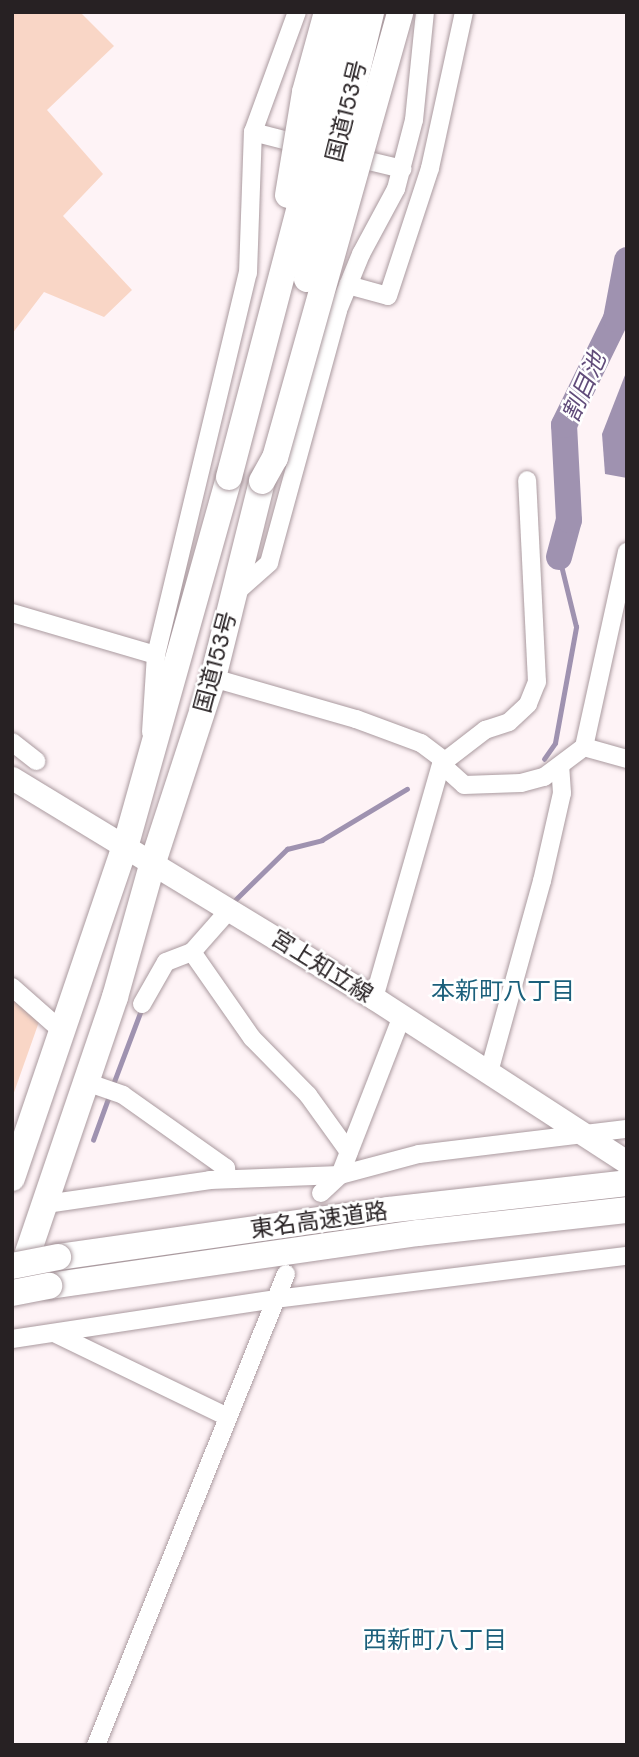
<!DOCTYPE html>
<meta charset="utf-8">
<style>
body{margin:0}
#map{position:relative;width:639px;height:1757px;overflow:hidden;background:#fef3f6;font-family:"DM Sans","Noto Sans JP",sans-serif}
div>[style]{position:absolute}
.green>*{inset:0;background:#f9d6c6}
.water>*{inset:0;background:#9f92b0}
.stream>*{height:4.5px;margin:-2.25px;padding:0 2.25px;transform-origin:2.25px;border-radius:2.25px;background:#9f92b0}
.river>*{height:26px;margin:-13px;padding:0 13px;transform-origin:13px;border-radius:13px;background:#9f92b0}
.roads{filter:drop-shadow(0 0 2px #aa9a9f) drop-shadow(0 0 2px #aa9a9f)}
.minor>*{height:18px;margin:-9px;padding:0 9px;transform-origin:9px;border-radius:9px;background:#fff}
.major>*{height:23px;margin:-11.5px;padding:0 11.5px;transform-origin:11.5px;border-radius:11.5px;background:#fff}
.highway>*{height:26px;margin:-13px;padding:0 13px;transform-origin:13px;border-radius:13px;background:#fff}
.bridges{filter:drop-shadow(0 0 2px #aa9a9f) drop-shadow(0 0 2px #aa9a9f)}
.highway-bridge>*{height:26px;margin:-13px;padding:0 13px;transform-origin:13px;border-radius:13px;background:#fff}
span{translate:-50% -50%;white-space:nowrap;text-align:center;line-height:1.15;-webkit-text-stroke:5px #fff;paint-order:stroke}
.street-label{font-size:23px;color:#272123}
.water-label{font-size:24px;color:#614c7a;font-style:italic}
.neighbourhood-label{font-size:24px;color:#1b5f7b}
.frame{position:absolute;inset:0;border:14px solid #272123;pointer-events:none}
</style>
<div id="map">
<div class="green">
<div style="clip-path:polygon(12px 12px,80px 12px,114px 46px,47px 110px,103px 174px,63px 216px,132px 290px,104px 317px,44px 292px,12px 334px)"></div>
<div style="clip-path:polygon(12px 995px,40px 1019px,12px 1098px)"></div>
</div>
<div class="water">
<div style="clip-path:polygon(627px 370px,627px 478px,605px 474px,602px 434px)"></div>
</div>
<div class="stream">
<div style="left:544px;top:759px;width:19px;rotate:-55deg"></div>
<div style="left:555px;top:743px;width:118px;rotate:-79.7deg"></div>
<div style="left:576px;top:627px;width:72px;rotate:-103.7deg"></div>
<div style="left:235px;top:900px;width:73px;rotate:-44.4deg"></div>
<div style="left:287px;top:849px;width:36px;rotate:-14deg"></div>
<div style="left:322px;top:840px;width:99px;rotate:-31deg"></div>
<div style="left:112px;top:1087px;width:79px;rotate:-69.3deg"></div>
<div style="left:93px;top:1140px;width:47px;rotate:-70deg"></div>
</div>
<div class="river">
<div style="left:559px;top:557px;width:38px;rotate:-75deg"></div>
<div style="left:569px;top:520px;width:95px;rotate:-93deg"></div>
<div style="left:564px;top:425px;width:118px;rotate:-63.9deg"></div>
<div style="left:616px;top:319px;width:60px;rotate:-79.4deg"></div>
</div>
<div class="roads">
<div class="minor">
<div style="left:253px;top:132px;width:56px;rotate:14.5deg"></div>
<div style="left:348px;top:156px;width:56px;rotate:13.5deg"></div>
<div style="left:348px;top:285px;width:41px;rotate:15.4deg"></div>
<div style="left:388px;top:296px;width:135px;rotate:-71.8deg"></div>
<div style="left:430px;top:168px;width:160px;rotate:-77.7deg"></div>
<div style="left:234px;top:594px;width:47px;rotate:-41.5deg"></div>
<div style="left:269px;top:563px;width:262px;rotate:-74.7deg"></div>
<div style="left:338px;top:310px;width:61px;rotate:-67.7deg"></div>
<div style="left:361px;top:254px;width:74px;rotate:-61.7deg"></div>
<div style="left:396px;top:189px;width:71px;rotate:-75.4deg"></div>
<div style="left:414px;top:120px;width:109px;rotate:-84.2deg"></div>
<div style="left:12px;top:613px;width:150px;rotate:16.3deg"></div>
<div style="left:213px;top:678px;width:149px;rotate:16deg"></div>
<div style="left:356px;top:719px;width:69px;rotate:20.3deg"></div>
<div style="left:421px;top:743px;width:31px;rotate:37deg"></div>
<div style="left:151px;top:732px;width:77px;rotate:-86.3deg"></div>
<div style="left:156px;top:655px;width:393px;rotate:-76.5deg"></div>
<div style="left:248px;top:273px;width:141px;rotate:-88deg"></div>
<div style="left:253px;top:132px;width:128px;rotate:-69.9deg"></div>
<div style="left:12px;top:742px;width:31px;rotate:38deg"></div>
<div style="left:584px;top:747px;width:45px;rotate:15.6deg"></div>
<div style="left:441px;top:764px;width:31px;rotate:42deg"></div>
<div style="left:464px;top:785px;width:57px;rotate:-2deg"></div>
<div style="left:521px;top:783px;width:24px;rotate:-15deg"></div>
<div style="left:544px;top:777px;width:50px;rotate:-36.9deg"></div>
<div style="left:584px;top:747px;width:200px;rotate:-77.6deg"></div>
<div style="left:192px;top:952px;width:105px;rotate:55.1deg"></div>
<div style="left:252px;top:1038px;width:80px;rotate:45.5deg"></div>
<div style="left:308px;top:1095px;width:70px;rotate:54.3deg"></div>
<div style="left:12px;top:987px;width:68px;rotate:41.4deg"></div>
<div style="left:374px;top:998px;width:243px;rotate:-74deg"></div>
<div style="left:441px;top:764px;width:56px;rotate:-37.7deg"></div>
<div style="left:485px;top:730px;width:25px;rotate:-18deg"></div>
<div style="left:509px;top:722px;width:26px;rotate:-43deg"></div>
<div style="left:528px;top:704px;width:24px;rotate:-68deg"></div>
<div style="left:537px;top:682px;width:202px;rotate:-92.8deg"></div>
<div style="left:142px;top:1004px;width:48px;rotate:-60.3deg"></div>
<div style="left:166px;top:962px;width:28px;rotate:-21deg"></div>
<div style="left:192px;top:952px;width:57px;rotate:-48.5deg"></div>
<div style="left:489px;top:1072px;width:198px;rotate:-74.5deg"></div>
<div style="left:542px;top:881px;width:90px;rotate:-77.2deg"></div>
<div style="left:562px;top:793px;width:26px;rotate:-94deg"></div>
<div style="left:86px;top:1082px;width:39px;rotate:19deg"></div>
<div style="left:123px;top:1095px;width:126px;rotate:35.3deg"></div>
<div style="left:226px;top:1168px;width:10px;rotate:84deg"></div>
<div style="left:321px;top:1193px;width:26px;rotate:-43deg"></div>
<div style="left:340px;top:1175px;width:171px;rotate:-68.7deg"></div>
<div style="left:46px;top:1204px;width:166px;rotate:-8.3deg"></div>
<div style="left:210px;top:1180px;width:130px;rotate:-2.2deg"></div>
<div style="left:340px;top:1175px;width:82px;rotate:-14.9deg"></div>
<div style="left:419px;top:1154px;width:209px;rotate:-6.9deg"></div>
<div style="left:56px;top:1334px;width:191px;rotate:25.8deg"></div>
<div style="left:12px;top:1339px;width:266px;rotate:-8.6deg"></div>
<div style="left:275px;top:1299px;width:355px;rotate:-7deg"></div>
<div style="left:96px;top:1745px;width:508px;rotate:-68.03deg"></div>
</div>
<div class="major">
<div style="left:12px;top:778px;width:424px;rotate:31.3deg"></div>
<div style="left:374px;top:998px;width:302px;rotate:33deg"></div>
</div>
<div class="highway">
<div style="left:12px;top:1178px;width:353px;rotate:-71.2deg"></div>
<div style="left:126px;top:844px;width:381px;rotate:-74.3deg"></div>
<div style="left:58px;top:1257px;width:333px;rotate:-8.1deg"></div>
<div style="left:388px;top:1210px;width:241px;rotate:-6.4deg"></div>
<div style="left:18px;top:1282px;width:301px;rotate:-71.2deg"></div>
<div style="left:115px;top:997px;width:140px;rotate:-74.3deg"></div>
<div style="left:153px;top:862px;width:194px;rotate:-71.9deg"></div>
<div style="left:213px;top:678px;width:203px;rotate:-76deg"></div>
<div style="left:49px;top:1286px;width:374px;rotate:-8.2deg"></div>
<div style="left:419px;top:1233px;width:209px;rotate:-6.3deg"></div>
</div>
</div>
<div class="bridges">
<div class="highway-bridge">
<div style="left:288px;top:195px;width:104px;rotate:-80.6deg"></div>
<div style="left:305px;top:92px;width:83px;rotate:-74.6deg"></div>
<div style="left:307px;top:279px;width:275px;rotate:-76.5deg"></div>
<div style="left:229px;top:477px;width:481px;rotate:-75.3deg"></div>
<div style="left:262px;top:481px;width:26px;rotate:-61deg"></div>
<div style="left:275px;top:458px;width:463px;rotate:-74.3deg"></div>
<div style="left:12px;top:1266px;width:47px;rotate:-11.1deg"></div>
<div style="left:12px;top:1293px;width:38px;rotate:-11deg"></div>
</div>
</div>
<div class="street-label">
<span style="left:346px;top:111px;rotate:-76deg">国道153号</span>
<span style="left:215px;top:662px;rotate:-75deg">国道153号</span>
<span style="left:322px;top:966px;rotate:32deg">宮上知立線</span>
<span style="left:319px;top:1220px;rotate:-8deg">東名高速道路</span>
</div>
<div class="water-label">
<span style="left:584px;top:387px;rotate:-66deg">割目池</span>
</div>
<div class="neighbourhood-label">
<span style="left:503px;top:991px">本新町八丁目</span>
<span style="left:435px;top:1640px">西新町八丁目</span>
</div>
<div class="frame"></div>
</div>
